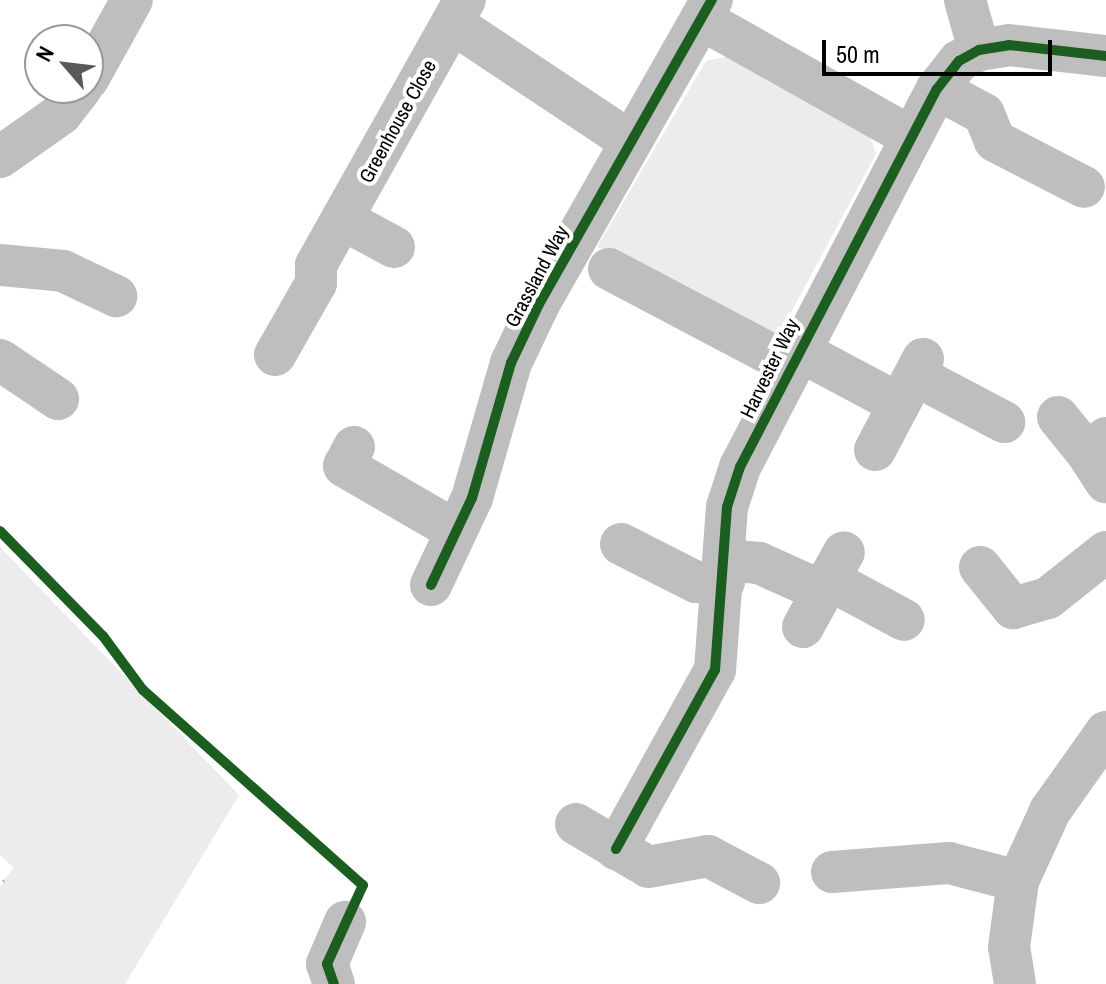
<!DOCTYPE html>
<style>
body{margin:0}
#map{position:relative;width:1106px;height:984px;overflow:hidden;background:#fff;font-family:"Archivo Narrow",sans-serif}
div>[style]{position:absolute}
.green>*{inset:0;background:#ececec}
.minor>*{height:42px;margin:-21px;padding:0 21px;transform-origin:21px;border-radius:21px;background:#bebebe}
.rail>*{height:9px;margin-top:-4.5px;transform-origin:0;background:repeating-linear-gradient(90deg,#fff 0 18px,#bebebe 0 36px);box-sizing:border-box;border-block:2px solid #bebebe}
.cycleway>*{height:10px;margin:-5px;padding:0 5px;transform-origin:5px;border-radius:5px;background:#1b5e20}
span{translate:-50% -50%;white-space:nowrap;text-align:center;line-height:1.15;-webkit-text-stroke:8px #fff;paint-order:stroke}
.street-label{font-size:20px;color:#000}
.north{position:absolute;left:24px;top:24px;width:80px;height:80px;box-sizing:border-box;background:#fff;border:2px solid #999;border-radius:50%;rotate:298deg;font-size:22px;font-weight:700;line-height:32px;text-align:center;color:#000}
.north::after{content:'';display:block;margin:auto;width:28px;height:36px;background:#595959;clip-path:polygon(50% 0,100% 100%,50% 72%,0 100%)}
.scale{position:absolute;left:822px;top:40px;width:230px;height:36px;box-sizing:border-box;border:4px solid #000;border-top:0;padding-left:10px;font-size:24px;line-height:28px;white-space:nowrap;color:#000;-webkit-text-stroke:6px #fff;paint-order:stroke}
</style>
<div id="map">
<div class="green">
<div style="clip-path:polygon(729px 56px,870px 136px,876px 154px,774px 344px,597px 247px,706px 61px)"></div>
<div style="clip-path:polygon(0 547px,239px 795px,125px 984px,0 984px,0 885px,14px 868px,0 855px)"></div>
</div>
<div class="minor">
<div style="left:965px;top:0;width:52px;rotate:74.4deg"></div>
<div style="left:701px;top:19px;width:241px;rotate:29.3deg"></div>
<div style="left:452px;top:23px;width:211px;rotate:33.6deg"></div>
<div style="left:88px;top:79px;width:90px;rotate:-60.9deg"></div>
<div style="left:937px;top:89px;width:53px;rotate:28deg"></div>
<div style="left:984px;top:114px;width:29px;rotate:68deg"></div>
<div style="left:995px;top:141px;width:100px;rotate:27.3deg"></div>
<div style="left:0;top:157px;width:75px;rotate:-35.2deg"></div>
<div style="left:61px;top:114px;width:33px;rotate:-52deg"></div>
<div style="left:342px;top:219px;width:59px;rotate:28.3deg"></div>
<div style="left:0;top:265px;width:63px;rotate:5.4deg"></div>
<div style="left:63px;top:271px;width:59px;rotate:25.3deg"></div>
<div style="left:609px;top:269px;width:204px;rotate:27.8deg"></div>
<div style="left:796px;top:349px;width:117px;rotate:28.1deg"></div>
<div style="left:275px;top:355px;width:83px;rotate:-60.3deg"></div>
<div style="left:316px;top:283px;width:18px;rotate:-90deg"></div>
<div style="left:316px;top:265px;width:304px;rotate:-60.7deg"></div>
<div style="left:0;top:360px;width:70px;rotate:33.9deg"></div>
<div style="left:915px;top:375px;width:101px;rotate:27.8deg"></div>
<div style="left:1058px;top:417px;width:46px;rotate:51.1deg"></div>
<div style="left:1106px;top:438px;width:24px;rotate:142deg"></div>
<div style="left:1087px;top:453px;width:35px;rotate:57deg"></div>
<div style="left:354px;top:447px;width:21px;rotate:118deg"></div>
<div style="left:344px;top:466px;width:129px;rotate:30.1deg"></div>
<div style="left:875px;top:450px;width:103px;rotate:-62.2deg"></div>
<div style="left:621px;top:544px;width:84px;rotate:26.9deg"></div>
<div style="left:696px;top:582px;width:28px"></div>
<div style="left:725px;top:560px;width:34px;rotate:5deg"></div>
<div style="left:759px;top:563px;width:68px;rotate:24.3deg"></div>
<div style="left:980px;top:567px;width:53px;rotate:51.2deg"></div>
<div style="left:1013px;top:608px;width:36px;rotate:-16deg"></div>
<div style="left:1048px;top:598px;width:74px;rotate:-38.4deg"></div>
<div style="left:828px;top:579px;width:86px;rotate:28.3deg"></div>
<div style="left:431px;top:585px;width:96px;rotate:-64.8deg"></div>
<div style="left:472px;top:498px;width:141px;rotate:-73.9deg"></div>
<div style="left:511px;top:363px;width:65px;rotate:-64.6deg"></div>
<div style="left:539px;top:304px;width:350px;rotate:-60.4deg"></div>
<div style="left:803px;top:627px;width:85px;rotate:-61.3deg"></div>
<div style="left:576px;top:824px;width:74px;rotate:30.7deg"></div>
<div style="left:616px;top:849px;width:205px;rotate:-61.1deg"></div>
<div style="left:715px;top:670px;width:163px;rotate:-85.8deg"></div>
<div style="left:727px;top:507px;width:42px;rotate:-72deg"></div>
<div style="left:740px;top:467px;width:426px;rotate:-62.5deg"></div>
<div style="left:937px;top:89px;width:36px;rotate:-52deg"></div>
<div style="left:959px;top:61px;width:23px;rotate:-29deg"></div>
<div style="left:979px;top:50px;width:30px;rotate:-9deg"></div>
<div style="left:1009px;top:45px;width:98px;rotate:6.5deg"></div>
<div style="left:648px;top:867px;width:61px;rotate:-10.4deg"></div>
<div style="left:708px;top:856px;width:58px;rotate:27.9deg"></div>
<div style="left:832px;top:872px;width:117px;rotate:-4.4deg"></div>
<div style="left:949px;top:863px;width:71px;rotate:14.6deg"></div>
<div style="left:334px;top:984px;width:21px;rotate:-109deg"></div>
<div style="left:327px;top:964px;width:46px;rotate:-66.8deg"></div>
<div style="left:1015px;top:984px;width:37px;rotate:-99deg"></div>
<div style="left:1009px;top:947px;width:67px;rotate:-82.2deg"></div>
<div style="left:1018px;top:881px;width:77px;rotate:-65.4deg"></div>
<div style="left:1050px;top:811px;width:97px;rotate:-54.7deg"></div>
</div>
<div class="rail">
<div style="left:0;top:882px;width:3px;rotate:45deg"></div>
</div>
<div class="cycleway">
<div style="left:0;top:531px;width:147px;rotate:45.6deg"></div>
<div style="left:103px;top:636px;width:67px;rotate:53.5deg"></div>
<div style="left:143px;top:690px;width:294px;rotate:41.6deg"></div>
<div style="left:363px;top:885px;width:87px;rotate:114.5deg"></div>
<div style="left:327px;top:964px;width:21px;rotate:71deg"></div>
<div style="left:431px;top:585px;width:96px;rotate:-64.8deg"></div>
<div style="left:472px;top:498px;width:141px;rotate:-73.9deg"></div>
<div style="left:511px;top:363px;width:65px;rotate:-64.6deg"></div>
<div style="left:539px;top:304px;width:350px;rotate:-60.4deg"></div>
<div style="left:616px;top:849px;width:205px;rotate:-61.1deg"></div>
<div style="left:715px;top:670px;width:163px;rotate:-85.8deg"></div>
<div style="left:727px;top:507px;width:42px;rotate:-72deg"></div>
<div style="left:740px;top:467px;width:426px;rotate:-62.5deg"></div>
<div style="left:937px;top:89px;width:36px;rotate:-52deg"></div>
<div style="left:959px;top:61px;width:23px;rotate:-29deg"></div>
<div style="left:979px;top:50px;width:30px;rotate:-9deg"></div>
<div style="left:1009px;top:45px;width:98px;rotate:6.5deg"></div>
</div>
<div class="street-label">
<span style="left:397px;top:121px;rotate:-61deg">Greenhouse Close</span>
<span style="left:536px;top:276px;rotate:-62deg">Grassland Way</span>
<span style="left:769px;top:368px;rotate:-64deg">Harvester Way</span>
</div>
<div class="north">N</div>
<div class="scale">50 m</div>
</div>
